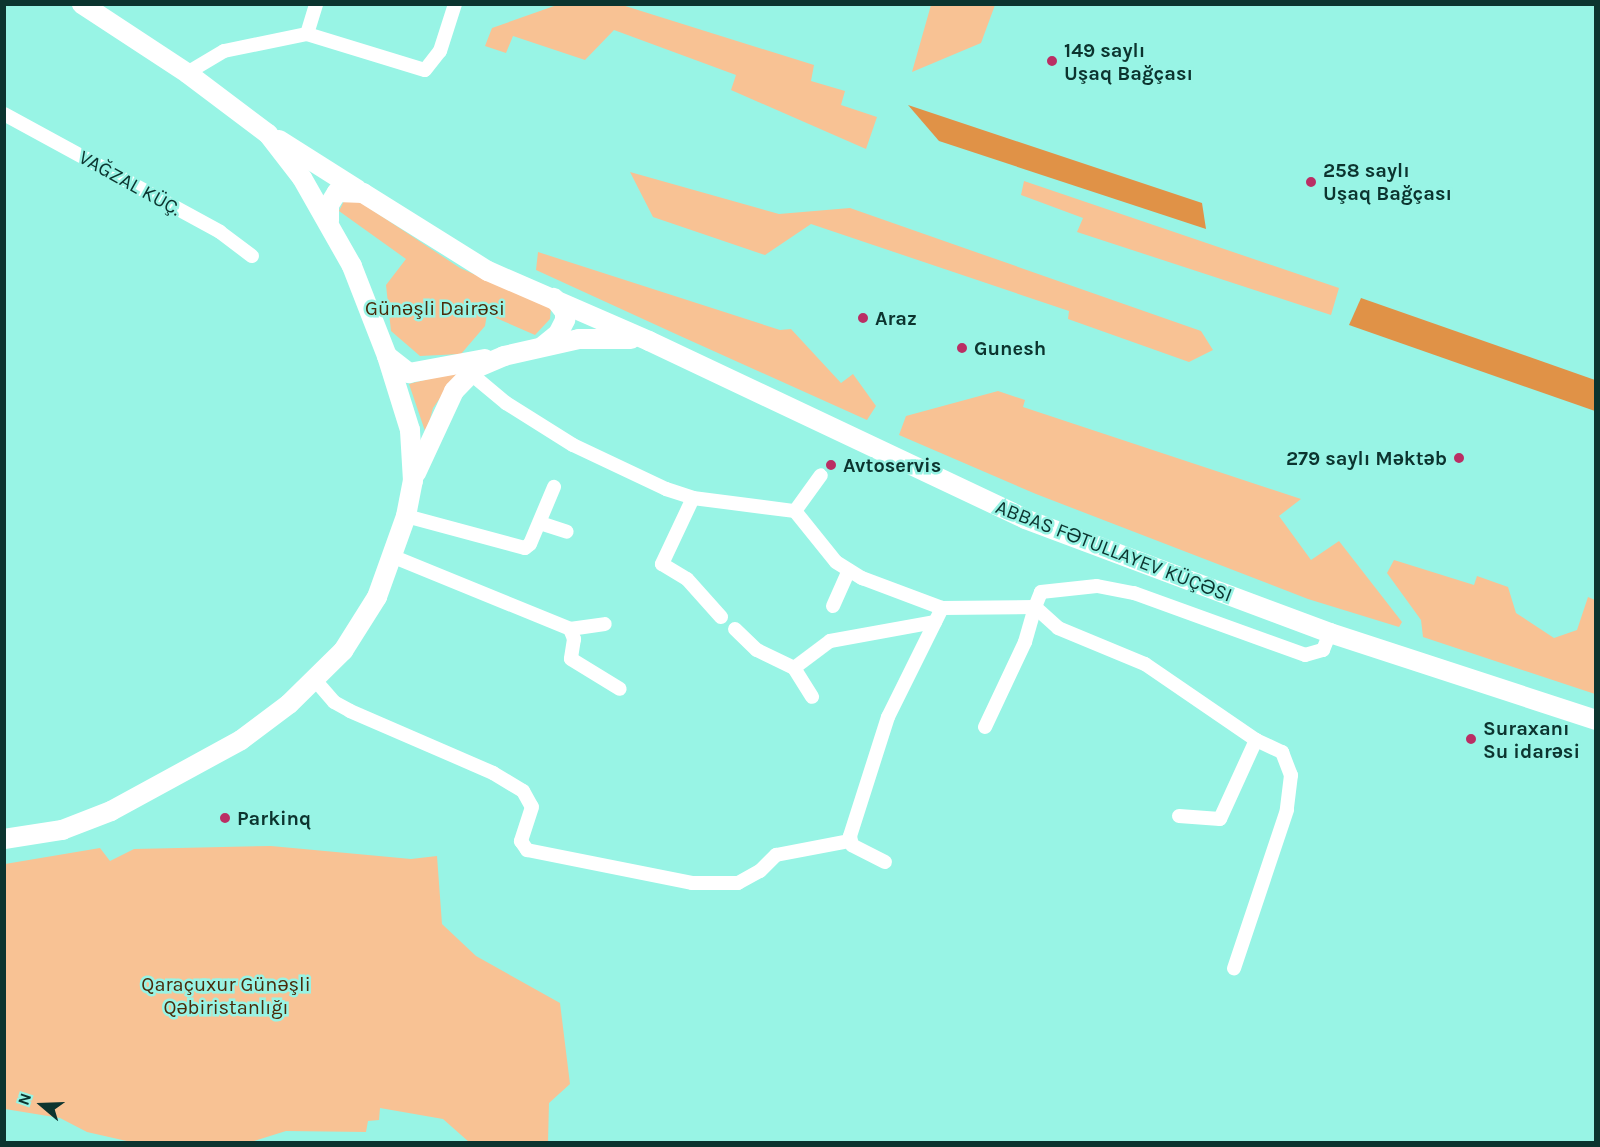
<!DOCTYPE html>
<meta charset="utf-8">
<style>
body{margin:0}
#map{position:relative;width:1600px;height:1147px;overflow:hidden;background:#98f4e5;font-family:Karla,sans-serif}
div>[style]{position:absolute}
.green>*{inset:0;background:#f8c294}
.forest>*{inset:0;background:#e09247}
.minor>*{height:14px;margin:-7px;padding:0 7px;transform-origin:7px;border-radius:7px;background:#fff}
.secondary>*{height:20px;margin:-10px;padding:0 10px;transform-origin:10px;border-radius:10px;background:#fff}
.dots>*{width:16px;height:16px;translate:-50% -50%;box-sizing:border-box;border:3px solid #98f4e5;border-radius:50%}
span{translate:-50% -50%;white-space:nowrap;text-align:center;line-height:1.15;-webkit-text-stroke:5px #98f4e5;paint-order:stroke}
.poi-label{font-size:20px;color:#0c342f;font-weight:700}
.left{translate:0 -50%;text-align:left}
.right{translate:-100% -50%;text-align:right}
.street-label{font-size:20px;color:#0c342f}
.park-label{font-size:20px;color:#492a09}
.frame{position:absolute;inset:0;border:6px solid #0c342f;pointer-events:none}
.north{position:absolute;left:12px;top:1075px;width:60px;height:60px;-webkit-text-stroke:4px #98f4e5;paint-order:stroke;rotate:289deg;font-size:16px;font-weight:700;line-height:24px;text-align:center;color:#0c342f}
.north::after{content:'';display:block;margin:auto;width:21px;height:27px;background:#0c342f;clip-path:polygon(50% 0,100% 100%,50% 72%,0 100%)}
</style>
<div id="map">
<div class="green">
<div style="clip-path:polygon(557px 5px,622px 5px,814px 65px,811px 81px,845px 91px,841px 105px,877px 117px,866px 149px,731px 90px,736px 75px,614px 30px,585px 60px,513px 36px,506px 53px,485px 46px,492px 28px)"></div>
<div style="clip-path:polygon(931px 5px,995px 5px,981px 43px,912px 72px)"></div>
<div style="clip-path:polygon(630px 172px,779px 214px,850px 208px,1201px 331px,1213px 350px,1189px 362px,1068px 319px,1069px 311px,811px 224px,765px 255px,653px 217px)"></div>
<div style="clip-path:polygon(1024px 181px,1339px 288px,1331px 315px,1077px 232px,1083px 218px,1021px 195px)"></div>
<div style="clip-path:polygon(357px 200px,460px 268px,551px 308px,550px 319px,535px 335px,487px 314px,485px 326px,461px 354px,420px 356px,391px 331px,386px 285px,406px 259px,339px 211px,344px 201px)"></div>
<div style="clip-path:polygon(538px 252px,780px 330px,791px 329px,841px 383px,853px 374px,876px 406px,867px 420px,678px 335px,536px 270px)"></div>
<div style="clip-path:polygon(459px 371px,433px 408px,426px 434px,409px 384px)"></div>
<div style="clip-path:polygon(998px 391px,1025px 400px,1023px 407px,1301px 499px,1279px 516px,1311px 560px,1339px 541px,1402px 622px,1399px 627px,1308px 599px,1036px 494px,899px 435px,906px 416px)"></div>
<div style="clip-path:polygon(1394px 560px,1474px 585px,1477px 576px,1508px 587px,1516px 613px,1554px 638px,1577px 630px,1588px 597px,1595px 600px,1595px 694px,1423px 637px,1421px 620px,1387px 573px)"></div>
<div style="clip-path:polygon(271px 846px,411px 859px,437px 856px,442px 924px,476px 956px,560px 1003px,570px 1084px,549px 1103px,548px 1142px,469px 1142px,443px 1119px,380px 1108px,379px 1120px,368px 1121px,366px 1132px,286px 1131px,251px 1142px,131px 1142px,87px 1132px,60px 1118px,5px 1109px,5px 864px,100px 848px,110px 861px,134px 849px)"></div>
</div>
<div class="forest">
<div style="clip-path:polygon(908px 105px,1202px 203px,1206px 229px,939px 141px)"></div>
<div style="clip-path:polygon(1361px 298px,1595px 380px,1595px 411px,1349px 325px)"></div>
</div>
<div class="minor">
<div style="left:307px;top:34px;width:31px;rotate:-73deg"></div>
<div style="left:187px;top:73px;width:43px;rotate:-30.7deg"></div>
<div style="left:224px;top:51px;width:85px;rotate:-11.6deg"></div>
<div style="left:307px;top:34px;width:123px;rotate:17deg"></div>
<div style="left:425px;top:70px;width:24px;rotate:-52deg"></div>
<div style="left:440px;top:51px;width:49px;rotate:-72.3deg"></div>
<div style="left:4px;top:114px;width:246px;rotate:28.6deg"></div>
<div style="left:220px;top:232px;width:40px;rotate:37deg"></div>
<div style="left:470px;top:373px;width:47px;rotate:39.8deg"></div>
<div style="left:506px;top:403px;width:79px;rotate:32.1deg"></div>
<div style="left:573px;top:445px;width:103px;rotate:25.3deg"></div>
<div style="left:666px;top:489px;width:28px;rotate:18deg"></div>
<div style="left:693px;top:498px;width:103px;rotate:7.3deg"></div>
<div style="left:795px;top:511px;width:65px;rotate:51.2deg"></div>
<div style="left:836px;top:562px;width:31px;rotate:32deg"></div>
<div style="left:862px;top:578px;width:85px;rotate:20.6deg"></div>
<div style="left:942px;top:608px;width:93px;rotate:-0.6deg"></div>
<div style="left:1035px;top:607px;width:16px;rotate:-68deg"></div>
<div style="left:1041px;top:592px;width:56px;rotate:-6.1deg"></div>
<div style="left:1097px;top:586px;width:38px;rotate:11deg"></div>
<div style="left:1134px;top:593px;width:182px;rotate:19.9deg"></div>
<div style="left:1305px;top:655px;width:19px;rotate:-16deg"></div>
<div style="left:1323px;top:650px;width:18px;rotate:-68deg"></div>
<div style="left:693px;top:498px;width:73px;rotate:115.2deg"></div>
<div style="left:662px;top:564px;width:29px;rotate:31deg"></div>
<div style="left:687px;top:579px;width:51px;rotate:48.2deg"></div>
<div style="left:795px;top:511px;width:44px;rotate:-54.2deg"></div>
<div style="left:406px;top:516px;width:123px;rotate:15.1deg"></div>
<div style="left:525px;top:548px;width:6px;rotate:-39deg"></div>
<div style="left:530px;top:544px;width:62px;rotate:-67.2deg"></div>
<div style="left:540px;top:523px;width:28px;rotate:18deg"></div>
<div style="left:394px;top:557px;width:190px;rotate:22.2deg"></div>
<div style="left:570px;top:629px;width:11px;rotate:68deg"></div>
<div style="left:574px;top:639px;width:20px;rotate:99deg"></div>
<div style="left:571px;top:659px;width:57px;rotate:31.5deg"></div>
<div style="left:833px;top:606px;width:39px;rotate:-66deg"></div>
<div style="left:570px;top:629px;width:35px;rotate:-8deg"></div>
<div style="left:735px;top:629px;width:30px;rotate:44deg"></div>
<div style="left:757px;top:650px;width:41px;rotate:25.9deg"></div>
<div style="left:794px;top:668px;width:34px;rotate:58deg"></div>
<div style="left:794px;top:668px;width:45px;rotate:-36.9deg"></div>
<div style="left:830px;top:641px;width:107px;rotate:-10.3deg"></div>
<div style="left:315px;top:680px;width:29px;rotate:49deg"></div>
<div style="left:334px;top:702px;width:18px;rotate:29deg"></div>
<div style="left:350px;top:711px;width:156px;rotate:23.4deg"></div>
<div style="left:493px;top:773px;width:35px;rotate:31deg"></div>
<div style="left:523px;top:791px;width:18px;rotate:61deg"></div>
<div style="left:532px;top:807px;width:36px;rotate:108deg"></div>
<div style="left:521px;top:841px;width:11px;rotate:56deg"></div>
<div style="left:527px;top:850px;width:168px;rotate:11.3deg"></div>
<div style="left:692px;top:883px;width:46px"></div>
<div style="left:738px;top:883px;width:25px;rotate:-29deg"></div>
<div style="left:760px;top:871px;width:23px;rotate:-45deg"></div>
<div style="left:776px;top:855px;width:74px;rotate:-10.9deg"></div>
<div style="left:985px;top:727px;width:94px;rotate:-64.8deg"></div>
<div style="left:1025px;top:642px;width:36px;rotate:-74deg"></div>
<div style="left:1035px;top:607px;width:31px;rotate:42deg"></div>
<div style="left:1058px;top:628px;width:94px;rotate:22.5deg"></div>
<div style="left:1145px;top:664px;width:135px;rotate:34.4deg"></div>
<div style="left:1256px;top:740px;width:29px;rotate:25deg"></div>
<div style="left:1282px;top:752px;width:25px;rotate:69deg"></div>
<div style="left:1291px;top:775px;width:35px;rotate:97deg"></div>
<div style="left:1287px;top:810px;width:167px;rotate:108.5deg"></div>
<div style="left:1179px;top:816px;width:41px;rotate:4.2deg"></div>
<div style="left:1220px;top:819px;width:87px;rotate:-65.5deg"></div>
<div style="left:885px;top:862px;width:37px;rotate:-153deg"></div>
<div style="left:852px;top:845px;width:9px;rotate:-103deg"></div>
<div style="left:850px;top:836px;width:125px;rotate:-72.3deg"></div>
<div style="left:888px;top:717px;width:122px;rotate:-63.6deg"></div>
</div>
<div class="secondary">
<div style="left:279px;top:140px;width:93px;rotate:32.3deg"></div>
<div style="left:329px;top:221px;width:16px;rotate:-90deg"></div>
<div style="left:329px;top:205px;width:15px;rotate:-58deg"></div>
<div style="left:337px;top:192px;width:26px;rotate:2deg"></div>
<div style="left:363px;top:193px;width:147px;rotate:32deg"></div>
<div style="left:488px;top:271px;width:176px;rotate:23.5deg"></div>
<div style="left:649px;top:341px;width:416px;rotate:25.3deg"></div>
<div style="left:1025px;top:519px;width:326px;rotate:20.5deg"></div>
<div style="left:1330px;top:633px;width:280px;rotate:18.1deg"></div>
<div style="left:543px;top:346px;width:19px;rotate:-39deg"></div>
<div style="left:558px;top:334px;width:16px;rotate:-63deg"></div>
<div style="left:565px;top:320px;width:8px;rotate:-90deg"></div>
<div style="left:565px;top:312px;width:18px;rotate:-128deg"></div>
<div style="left:387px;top:356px;width:28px;rotate:38deg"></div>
<div style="left:409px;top:373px;width:77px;rotate:-10.4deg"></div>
<div style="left:416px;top:473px;width:90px;rotate:-65.1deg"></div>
<div style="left:454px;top:391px;width:32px;rotate:-46deg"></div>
<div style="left:476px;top:368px;width:30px;rotate:-23deg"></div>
<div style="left:504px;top:356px;width:77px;rotate:-12.8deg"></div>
<div style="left:579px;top:339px;width:52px"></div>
<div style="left:4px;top:839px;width:59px;rotate:-8.8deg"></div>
<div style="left:62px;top:830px;width:53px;rotate:-21.2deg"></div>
<div style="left:111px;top:811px;width:148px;rotate:-28.6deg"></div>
<div style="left:241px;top:740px;width:60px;rotate:-36.9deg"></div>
<div style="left:289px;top:704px;width:76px;rotate:-44.5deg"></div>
<div style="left:343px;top:651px;width:64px;rotate:-57.8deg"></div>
<div style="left:377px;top:597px;width:86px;rotate:-70.3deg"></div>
<div style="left:406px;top:516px;width:36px;rotate:-79deg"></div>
<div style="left:413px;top:481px;width:51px;rotate:-93.4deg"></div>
<div style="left:410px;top:430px;width:77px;rotate:-107.3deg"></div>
<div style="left:387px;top:356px;width:97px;rotate:-111.3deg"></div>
<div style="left:352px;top:266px;width:101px;rotate:-119.6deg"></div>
<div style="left:302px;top:178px;width:56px;rotate:-127.7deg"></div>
<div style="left:268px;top:134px;width:101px;rotate:-143deg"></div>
<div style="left:187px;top:73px;width:126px;rotate:-146.7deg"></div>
</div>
<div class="dots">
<div style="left:1052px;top:61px;background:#ba2e64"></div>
<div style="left:1311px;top:182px;background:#ba2e64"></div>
<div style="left:863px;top:318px;background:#ba2e64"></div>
<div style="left:962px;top:348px;background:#ba2e64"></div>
<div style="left:1459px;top:458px;background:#ba2e64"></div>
<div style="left:831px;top:465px;background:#ba2e64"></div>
<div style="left:1471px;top:739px;background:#ba2e64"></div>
<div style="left:225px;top:818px;background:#ba2e64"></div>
</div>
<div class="poi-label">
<span class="left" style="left:1064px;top:62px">149 saylı<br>Uşaq Bağçası</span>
<span class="left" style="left:1323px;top:182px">258 saylı<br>Uşaq Bağçası</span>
<span class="left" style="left:875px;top:318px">Araz</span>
<span class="left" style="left:974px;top:348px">Gunesh</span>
<span class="right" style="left:1447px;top:458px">279 saylı Məktəb</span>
<span class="left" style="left:843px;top:465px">Avtoservis</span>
<span class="left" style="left:1483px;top:740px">Suraxanı<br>Su idarəsi</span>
<span class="left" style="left:237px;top:818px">Parkinq</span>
</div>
<div class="street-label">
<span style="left:130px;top:183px;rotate:29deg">VAĞZAL KÜÇ.</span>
<span style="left:1114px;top:551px;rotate:21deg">ABBAS FƏTULLAYEV KÜÇƏSI</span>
</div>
<div class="park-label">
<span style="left:435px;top:308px">Günəşli Dairəsi</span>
<span style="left:226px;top:996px">Qaraçuxur Günəşli<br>Qəbiristanlığı</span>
</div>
<div class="frame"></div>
<div class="north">N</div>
</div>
